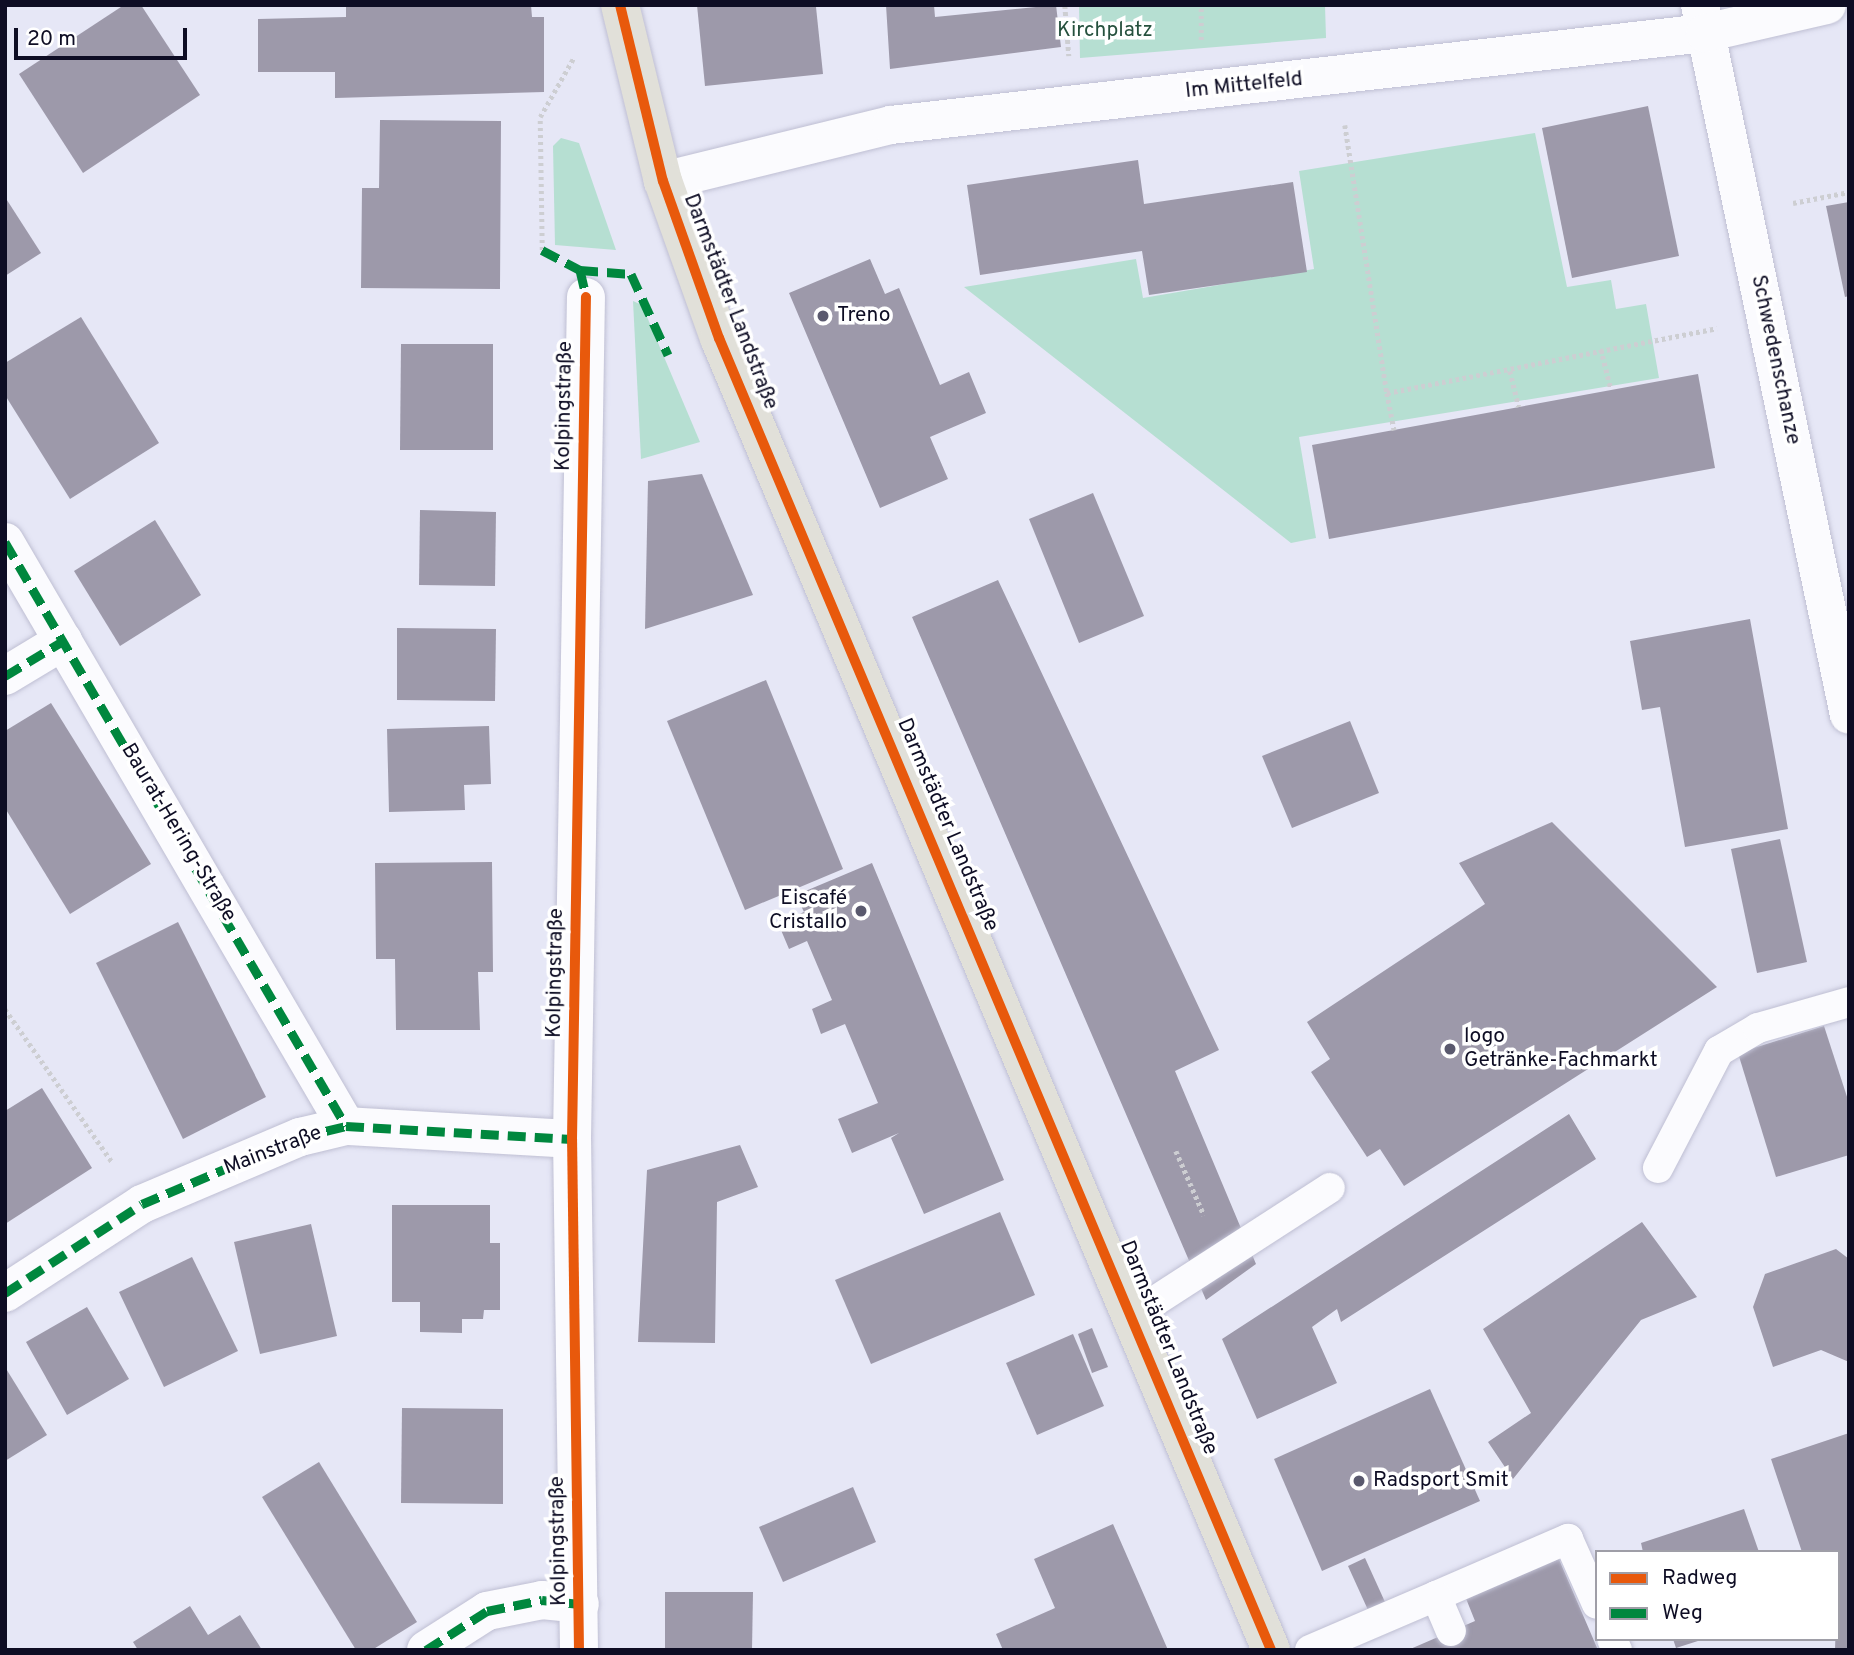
<!DOCTYPE html>
<meta charset="utf-8">
<style>
body{margin:0}
#map{position:relative;width:1854px;height:1655px;overflow:hidden;background:#e6e7f6;font-family:Overpass,sans-serif}
div>[style]{position:absolute}
.green>*{inset:0;background:#b6dfd2}
.building>*{inset:0;background:#9d99aa}
.path>*{height:4.5px;margin-top:-2.25px;transform-origin:0;background:repeating-linear-gradient(90deg,#cdced2 0 3.5px,transparent 0 7px)}
.roads{filter:drop-shadow(0 0 2px #bfbfd3) drop-shadow(0 0 2px #bfbfd3)}
.service>*{height:30px;margin:-15px;padding:0 15px;transform-origin:15px;border-radius:15px;background:#fbfbfe}
.minor>*{height:38px;margin:-19px;padding:0 19px;transform-origin:19px;border-radius:19px;background:#fbfbfe}
.primary>*{height:38px;margin:-19px;padding:0 19px;transform-origin:19px;border-radius:19px;background:#e1e0d9}
.quiet>*{height:9px;margin-top:-4.5px;transform-origin:0;background:repeating-linear-gradient(90deg,#00873e 0 18px,transparent 0 27px)}
.cycleway>*{height:10px;margin:-5px;padding:0 5px;transform-origin:5px;border-radius:5px;background:#e8590c}
.dots>*{width:19px;height:19px;translate:-50% -50%;box-sizing:border-box;border:4px solid #fff;border-radius:50%}
span{translate:-50% -50%;white-space:nowrap;text-align:center;line-height:1.15;-webkit-text-stroke:7px #fff;paint-order:stroke}
.park-label{font-size:21px;color:#26513e}
.street-label{font-size:21px;color:#0e0d24}
.poi-label{font-size:21px;color:#0e0d24}
.left{translate:0 -50%;text-align:left}
.right{translate:-100% -50%;text-align:right}
.frame{position:absolute;inset:0;border:7px solid #0e0d24;pointer-events:none}
.legend{position:absolute;left:1595px;top:1550px;width:245px;height:91px;box-sizing:border-box;background:#fff;border:2px solid #9f9ea7;margin:0;padding:9px 12px;list-style:none;font-size:21px;color:#0e0d24}
.legend li{display:flex;align-items:center;gap:14px;height:35px}
.legend b{width:35px;border:2px solid #9f9ea7}
.scale{position:absolute;left:14px;top:28px;width:173px;height:32px;box-sizing:border-box;border:4px solid #0e0d24;border-top:0;padding-left:9px;font-size:21px;line-height:24px;white-space:nowrap;color:#0e0d24;-webkit-text-stroke:5px #fff;paint-order:stroke}
</style>
<div id="map">
<div class="green">
<div style="clip-path:polygon(1079px 5px,1325px 5px,1326px 38px,1080px 58px)"></div>
<div style="clip-path:polygon(1535px 133px,1567px 287px,1611px 280px,1616px 309px,1646px 304px,1659px 378px,1299px 437px,1316px 538px,1291px 543px,964px 287px,1136px 259px,1143px 298px,1314px 269px,1299px 171px)"></div>
<div style="clip-path:polygon(561px 138px,579px 143px,616px 250px,555px 245px,553px 146px)"></div>
<div style="clip-path:polygon(633px 301px,642px 305px,700px 442px,641px 459px)"></div>
</div>
<div class="building">
<div style="clip-path:polygon(124px 5px,141px 5px,200px 95px,83px 173px,19px 74px)"></div>
<div style="clip-path:polygon(346px 5px,531px 5px,532px 17px,544px 17px,544px 92px,335px 98px,335px 72px,258px 72px,258px 19px,346px 17px)"></div>
<div style="clip-path:polygon(697px 5px,816px 7px,823px 74px,705px 86px)"></div>
<div style="clip-path:polygon(886px 5px,934px 5px,935px 17px,1056px 5px,1061px 47px,890px 69px)"></div>
<div style="clip-path:polygon(1648px 106px,1679px 256px,1572px 278px,1542px 128px)"></div>
<div style="clip-path:polygon(380px 120px,501px 121px,500px 289px,361px 288px,362px 188px,379px 188px)"></div>
<div style="clip-path:polygon(1138px 160px,1144px 204px,1293px 182px,1307px 272px,1149px 295px,1142px 251px,980px 275px,967px 185px)"></div>
<div style="clip-path:polygon(5px 197px,41px 253px,5px 276px)"></div>
<div style="clip-path:polygon(1849px 202px,1849px 296px,1845px 297px,1826px 206px)"></div>
<div style="clip-path:polygon(870px 259px,885px 294px,899px 288px,940px 385px,969px 372px,986px 413px,930px 437px,948px 479px,880px 508px,789px 293px)"></div>
<div style="clip-path:polygon(81px 317px,159px 443px,70px 499px,5px 395px,5px 363px)"></div>
<div style="clip-path:polygon(401px 344px,493px 344px,493px 450px,400px 450px)"></div>
<div style="clip-path:polygon(1698px 374px,1715px 468px,1329px 539px,1312px 445px)"></div>
<div style="clip-path:polygon(702px 474px,753px 595px,645px 629px,648px 481px)"></div>
<div style="clip-path:polygon(1093px 493px,1144px 616px,1079px 643px,1029px 519px)"></div>
<div style="clip-path:polygon(420px 510px,496px 512px,495px 586px,419px 585px)"></div>
<div style="clip-path:polygon(155px 520px,201px 595px,120px 646px,74px 571px)"></div>
<div style="clip-path:polygon(998px 580px,1219px 1050px,1175px 1071px,1256px 1264px,1206px 1300px,912px 617px)"></div>
<div style="clip-path:polygon(1750px 619px,1788px 829px,1685px 847px,1660px 707px,1642px 710px,1630px 641px)"></div>
<div style="clip-path:polygon(397px 628px,496px 629px,495px 701px,397px 700px)"></div>
<div style="clip-path:polygon(766px 680px,843px 869px,745px 910px,667px 721px)"></div>
<div style="clip-path:polygon(51px 703px,151px 864px,70px 914px,5px 808px,5px 731px)"></div>
<div style="clip-path:polygon(1350px 721px,1379px 793px,1292px 828px,1262px 756px)"></div>
<div style="clip-path:polygon(489px 726px,491px 784px,464px 785px,465px 810px,389px 812px,387px 729px)"></div>
<div style="clip-path:polygon(1552px 822px,1717px 987px,1404px 1186px,1380px 1149px,1367px 1157px,1311px 1072px,1330px 1059px,1307px 1022px,1485px 904px,1459px 863px)"></div>
<div style="clip-path:polygon(1780px 839px,1807px 962px,1757px 973px,1731px 849px)"></div>
<div style="clip-path:polygon(492px 862px,493px 972px,478px 972px,480px 1030px,396px 1030px,395px 959px,376px 959px,375px 863px)"></div>
<div style="clip-path:polygon(872px 863px,1004px 1180px,924px 1214px,891px 1138px,899px 1133px,852px 1153px,838px 1119px,878px 1103px,845px 1024px,821px 1034px,812px 1009px,832px 1000px,807px 941px,789px 949px,778px 923px,804px 912px,796px 895px)"></div>
<div style="clip-path:polygon(178px 922px,266px 1097px,183px 1139px,96px 963px)"></div>
<div style="clip-path:polygon(1824px 1026px,1849px 1103px,1849px 1155px,1776px 1177px,1738px 1053px)"></div>
<div style="clip-path:polygon(42px 1088px,92px 1168px,5px 1224px,5px 1111px)"></div>
<div style="clip-path:polygon(1569px 1114px,1596px 1159px,1341px 1322px,1337px 1309px,1312px 1327px,1337px 1383px,1257px 1419px,1222px 1339px)"></div>
<div style="clip-path:polygon(740px 1145px,758px 1187px,717px 1202px,715px 1343px,638px 1342px,647px 1170px)"></div>
<div style="clip-path:polygon(392px 1205px,490px 1205px,490px 1243px,500px 1243px,500px 1310px,484px 1310px,483px 1319px,462px 1319px,462px 1333px,420px 1332px,420px 1302px,392px 1302px)"></div>
<div style="clip-path:polygon(1000px 1212px,1035px 1295px,871px 1364px,835px 1280px)"></div>
<div style="clip-path:polygon(1642px 1222px,1697px 1297px,1641px 1320px,1513px 1479px,1488px 1442px,1531px 1413px,1483px 1329px)"></div>
<div style="clip-path:polygon(311px 1224px,337px 1336px,260px 1354px,234px 1242px)"></div>
<div style="clip-path:polygon(1836px 1249px,1849px 1259px,1849px 1362px,1821px 1350px,1773px 1367px,1753px 1307px,1765px 1274px)"></div>
<div style="clip-path:polygon(192px 1257px,238px 1351px,164px 1387px,119px 1292px)"></div>
<div style="clip-path:polygon(87px 1307px,129px 1379px,67px 1415px,26px 1342px)"></div>
<div style="clip-path:polygon(1092px 1328px,1108px 1367px,1092px 1373px,1078px 1334px)"></div>
<div style="clip-path:polygon(1073px 1334px,1104px 1406px,1037px 1435px,1006px 1363px)"></div>
<div style="clip-path:polygon(5px 1367px,47px 1435px,5px 1461px)"></div>
<div style="clip-path:polygon(1430px 1389px,1480px 1501px,1322px 1571px,1274px 1459px)"></div>
<div style="clip-path:polygon(402px 1408px,503px 1409px,503px 1504px,401px 1503px)"></div>
<div style="clip-path:polygon(1849px 1433px,1849px 1650px,1835px 1650px,1838px 1552px,1802px 1552px,1771px 1459px)"></div>
<div style="clip-path:polygon(319px 1462px,417px 1622px,372px 1650px,356px 1650px,262px 1497px)"></div>
<div style="clip-path:polygon(853px 1487px,876px 1542px,783px 1582px,759px 1527px)"></div>
<div style="clip-path:polygon(1744px 1509px,1759px 1552px,1643px 1552px,1641px 1543px)"></div>
<div style="clip-path:polygon(1113px 1524px,1168px 1650px,1003px 1650px,996px 1634px,1055px 1608px,1034px 1559px)"></div>
<div style="clip-path:polygon(1558px 1557px,1598px 1650px,1408px 1650px,1475px 1621px,1465px 1596px)"></div>
<div style="clip-path:polygon(1365px 1558px,1385px 1602px,1368px 1610px,1348px 1566px)"></div>
<div style="clip-path:polygon(665px 1592px,753px 1592px,752px 1650px,665px 1650px)"></div>
<div style="clip-path:polygon(190px 1606px,208px 1635px,240px 1615px,262px 1650px,138px 1650px,133px 1642px)"></div>
<div style="clip-path:polygon(1673px 1639px,1701px 1639px,1701px 1640px,1676px 1648px)"></div>
</div>
<div class="path">
<div style="left:1065px;top:5px;width:51px;rotate:85.5deg"></div>
<div style="left:1201px;top:40px;width:35px;rotate:-90deg"></div>
<div style="left:1345px;top:125px;width:271px;rotate:81.1deg"></div>
<div style="left:1387px;top:393px;width:336px;rotate:-11.1deg"></div>
<div style="left:1793px;top:203px;width:57px;rotate:-11.1deg"></div>
<div style="left:542px;top:250px;width:133px;rotate:-90.9deg"></div>
<div style="left:540px;top:117px;width:67px;rotate:-60.4deg"></div>
<div style="left:1601px;top:349px;width:41px;rotate:76deg"></div>
<div style="left:1510px;top:371px;width:37px;rotate:76deg"></div>
<div style="left:1387px;top:393px;width:38px;rotate:79deg"></div>
<div style="left:5px;top:1009px;width:188px;rotate:55deg"></div>
<div style="left:1176px;top:1151px;width:70px;rotate:66.4deg"></div>
</div>
<div class="roads">
<div class="service">
<div style="left:1658px;top:1168px;width:132px;rotate:-62.5deg"></div>
<div style="left:1719px;top:1051px;width:45px;rotate:-30.5deg"></div>
<div style="left:1758px;top:1028px;width:95px;rotate:-15.9deg"></div>
<div style="left:1135px;top:1314px;width:232px;rotate:-32.9deg"></div>
<div style="left:1436px;top:1596px;width:144px;rotate:-23.4deg"></div>
<div style="left:1568px;top:1539px;width:71px;rotate:66deg"></div>
<div style="left:1612px;top:1639px;width:12px;rotate:66deg"></div>
<div style="left:1310px;top:1650px;width:137px;rotate:-23.2deg"></div>
<div style="left:1436px;top:1596px;width:38px;rotate:67deg"></div>
</div>
<div class="minor">
<div style="left:1700px;top:5px;width:725px;rotate:78.15deg"></div>
<div style="left:663px;top:181px;width:235px;rotate:-13.8deg"></div>
<div style="left:891px;top:125px;width:819px;rotate:-6.45deg"></div>
<div style="left:1705px;top:33px;width:125px;rotate:-12.9deg"></div>
<div style="left:5px;top:542px;width:676px;rotate:59.72deg"></div>
<div style="left:5px;top:676px;width:68px;rotate:-31.1deg"></div>
<div style="left:5px;top:1293px;width:163px;rotate:-33deg"></div>
<div style="left:142px;top:1204px;width:172px;rotate:-23deg"></div>
<div style="left:300px;top:1137px;width:47px;rotate:-13.4deg"></div>
<div style="left:346px;top:1126px;width:226px;rotate:3.3deg"></div>
<div style="left:426px;top:1650px;width:72px;rotate:-32.6deg"></div>
<div style="left:487px;top:1611px;width:56px;rotate:-11.3deg"></div>
<div style="left:542px;top:1600px;width:38px;rotate:6deg"></div>
<div style="left:579px;top:1650px;width:511px;rotate:-90.78deg"></div>
<div style="left:572px;top:1139px;width:842px;rotate:-89.05deg"></div>
</div>
<div class="primary">
<div style="left:620px;top:5px;width:181px;rotate:76.3deg"></div>
<div style="left:663px;top:181px;width:167px;rotate:70.4deg"></div>
<div style="left:719px;top:338px;width:1423px;rotate:67.18deg"></div>
</div>
</div>
<div class="quiet">
<div style="left:542px;top:250px;width:43px;rotate:27.8deg"></div>
<div style="left:580px;top:270px;width:28px;rotate:77deg"></div>
<div style="left:580px;top:270px;width:51px;rotate:4.5deg"></div>
<div style="left:631px;top:274px;width:89px;rotate:65.4deg"></div>
<div style="left:5px;top:542px;width:676px;rotate:59.72deg"></div>
<div style="left:5px;top:676px;width:68px;rotate:-31.1deg"></div>
<div style="left:5px;top:1293px;width:163px;rotate:-33deg"></div>
<div style="left:142px;top:1204px;width:172px;rotate:-23deg"></div>
<div style="left:300px;top:1137px;width:47px;rotate:-13.4deg"></div>
<div style="left:346px;top:1126px;width:226px;rotate:3.3deg"></div>
<div style="left:426px;top:1650px;width:72px;rotate:-32.6deg"></div>
<div style="left:487px;top:1611px;width:56px;rotate:-11.3deg"></div>
<div style="left:542px;top:1600px;width:38px;rotate:6deg"></div>
</div>
<div class="cycleway">
<div style="left:620px;top:5px;width:181px;rotate:76.3deg"></div>
<div style="left:663px;top:181px;width:167px;rotate:70.4deg"></div>
<div style="left:719px;top:338px;width:1423px;rotate:67.18deg"></div>
<div style="left:579px;top:1650px;width:511px;rotate:-90.78deg"></div>
<div style="left:572px;top:1139px;width:842px;rotate:-89.05deg"></div>
</div>
<div class="dots">
<div style="left:823px;top:316px;background:#5a596e"></div>
<div style="left:861px;top:911px;background:#5a596e"></div>
<div style="left:1450px;top:1049px;background:#5a596e"></div>
<div style="left:1359px;top:1481px;background:#5a596e"></div>
</div>
<div class="park-label">
<span style="left:1105px;top:31px">Kirchplatz</span>
</div>
<div class="street-label">
<span style="left:1244px;top:86px;rotate:-6deg">Im Mittelfeld</span>
<span style="left:730px;top:302px;rotate:69deg">Darmstädter Landstraße</span>
<span style="left:1775px;top:360px;rotate:78deg">Schwedenschanze</span>
<span style="left:565px;top:406px;rotate:-89deg">Kolpingstraße</span>
<span style="left:947px;top:825px;rotate:67deg">Darmstädter Landstraße</span>
<span style="left:178px;top:833px;rotate:59deg">Baurat-Hering-Straße</span>
<span style="left:556px;top:973px;rotate:-89deg">Kolpingstraße</span>
<span style="left:273px;top:1151px;rotate:-21deg">Mainstraße</span>
<span style="left:1168px;top:1348px;rotate:68deg">Darmstädter Landstraße</span>
<span style="left:559px;top:1541px;rotate:-91deg">Kolpingstraße</span>
</div>
<div class="poi-label">
<span class="left" style="left:837px;top:316px">Treno</span>
<span class="right" style="left:847px;top:911px">Eiscafé<br>Cristallo</span>
<span class="left" style="left:1464px;top:1049px">logo<br>Getränke-Fachmarkt</span>
<span class="left" style="left:1373px;top:1481px">Radsport Smit</span>
</div>
<div class="frame"></div>
<ul class="legend">
<li><b style="height:9px;background:#e8590c"></b>Radweg</li>
<li><b style="height:9px;background:#00873e"></b>Weg</li>
</ul>
<div class="scale">20 m</div>
</div>
